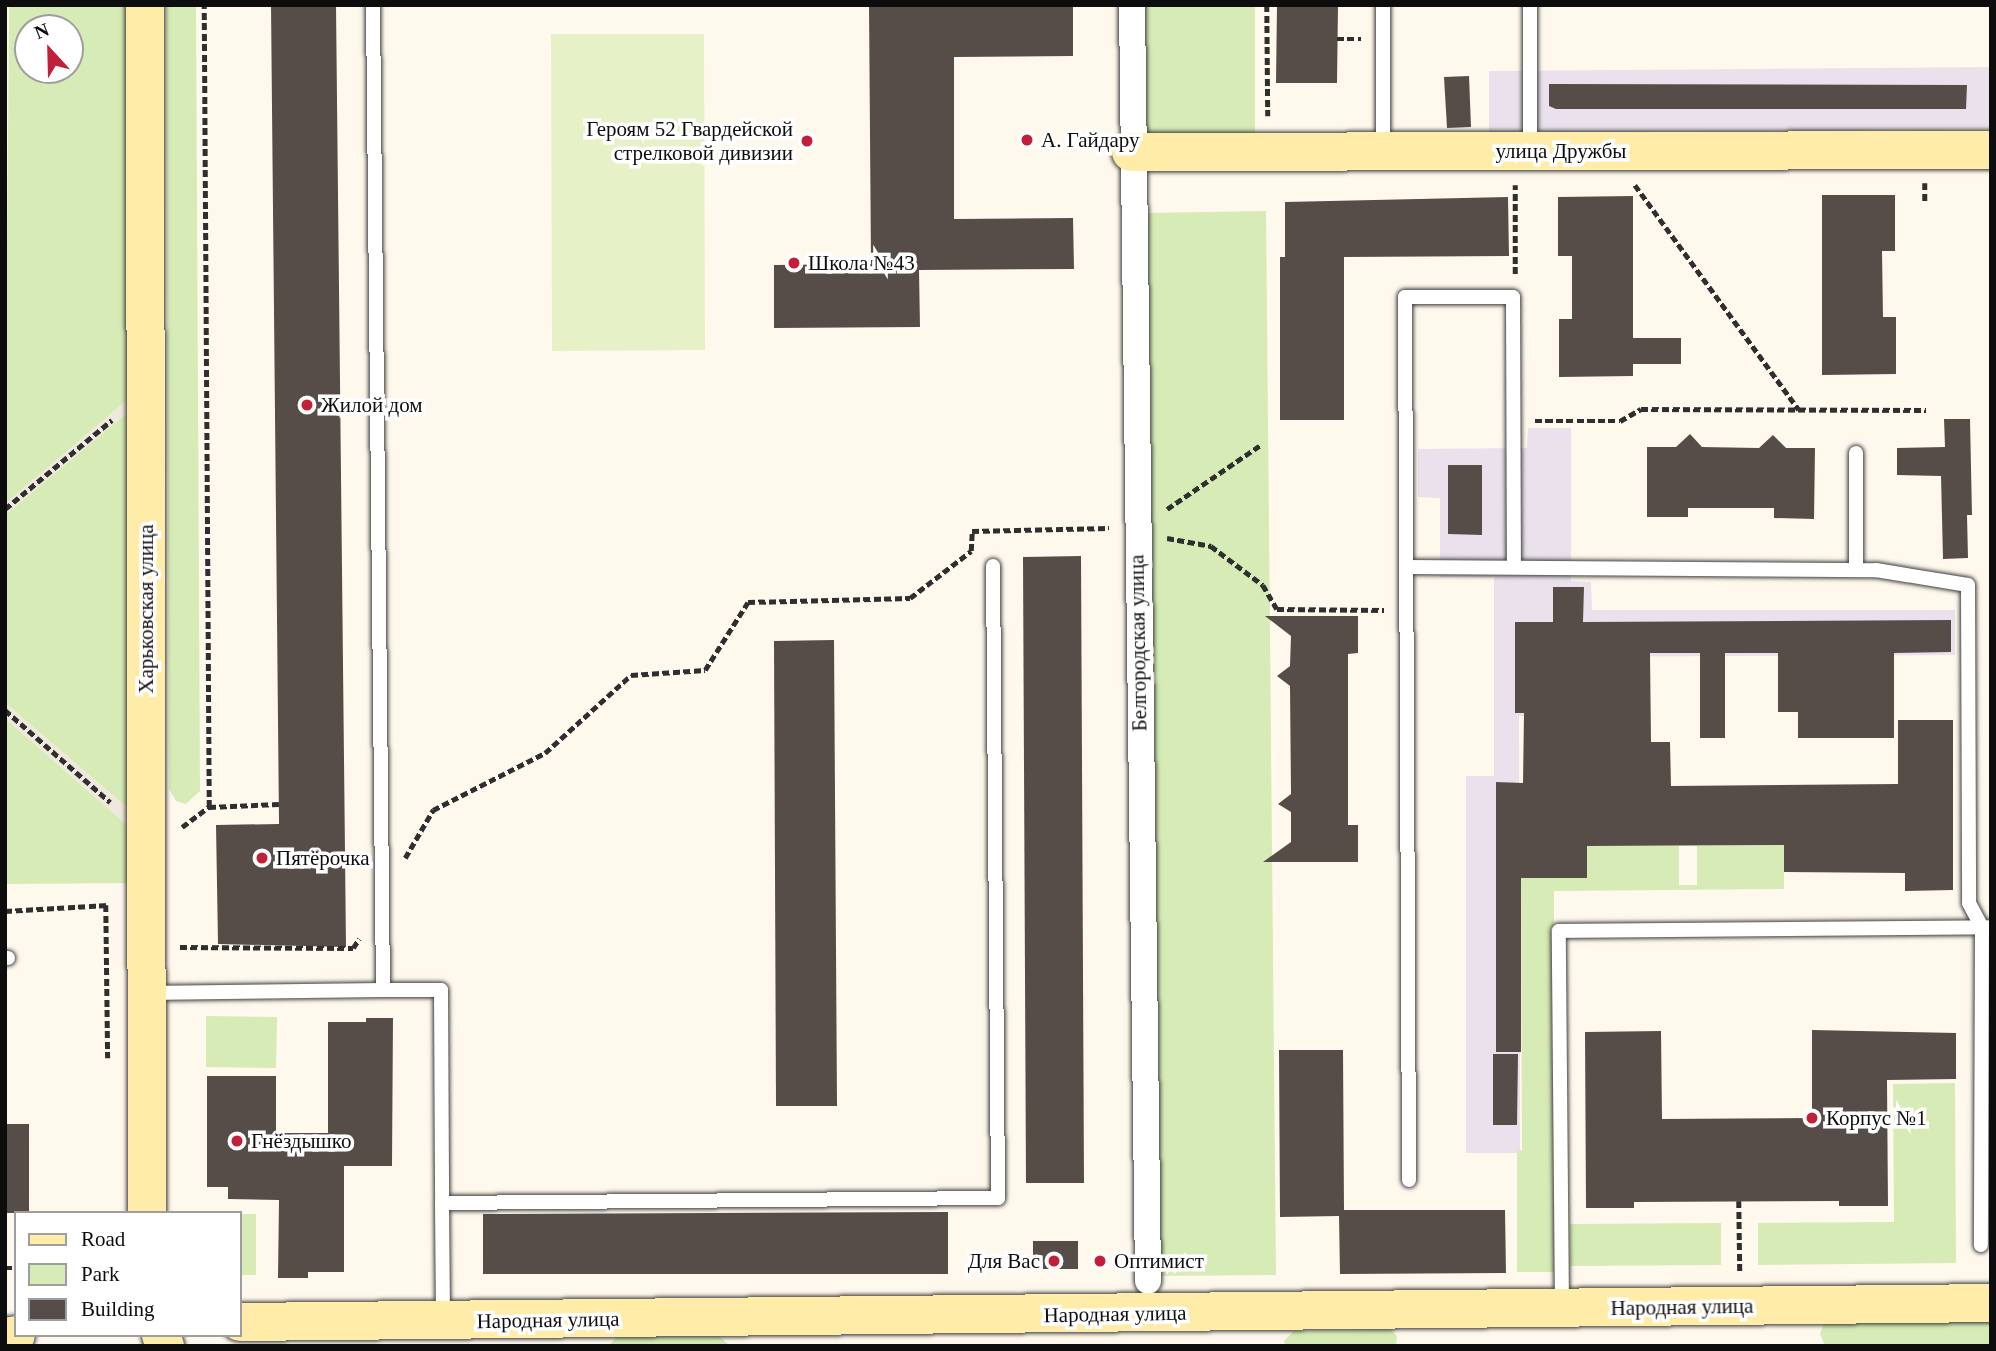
<!DOCTYPE html>
<meta charset="utf-8">
<style>
body{margin:0}
#map{position:relative;width:1996px;height:1351px;overflow:hidden;background:#fff9ed;font-family:Georgia,serif}
div>[style]{position:absolute}
.industrial>*{inset:0;background:#eae1ec}
.green>*{inset:0;background:#d6ebb5}
.pitch>*{inset:0;background:#e7f1c7}
.plaza>*{inset:0;background:#efe8dc}
.building>*{inset:0;background:#564d49}
.path>*{height:4.5px;margin-top:-2.25px;transform-origin:0;background:repeating-linear-gradient(90deg,#2f2f2f 0 7px,transparent 0 10.5px)}
.roads{filter:drop-shadow(0 0 2px #404040) drop-shadow(0 0 2px #404040)}
.lane>*{height:14px;margin:-7px;padding:0 7px;transform-origin:7px;border-radius:7px;background:#fff}
.street>*{height:26px;margin:-13px;padding:0 13px;transform-origin:13px;border-radius:13px;background:#fff}
.secondary>*{height:38px;margin:-19px;padding:0 19px;transform-origin:19px;border-radius:19px;background:#ffeca8}
.dots>*{width:19px;height:19px;translate:-50% -50%;box-sizing:border-box;border:4px solid #fff;border-radius:50%}
span{translate:-50% -50%;white-space:nowrap;text-align:center;line-height:1.15;-webkit-text-stroke:7px #fff;paint-order:stroke}
.poi-label{font-size:21px;color:#0d0d0d}
.right{translate:-100% -50%;text-align:right}
.left{translate:0 -50%;text-align:left}
.street-label{font-size:21px;color:#0d0d0d}
.frame{position:absolute;inset:0;border:7px solid #0d0d0d;pointer-events:none}
.legend{position:absolute;left:14px;top:1211px;width:228px;height:126px;box-sizing:border-box;background:#fff;border:2px solid #9e9e9e;margin:0;padding:9px 12px;list-style:none;font-size:21px;color:#0d0d0d}
.legend li{display:flex;align-items:center;gap:14px;height:35px}
.legend b{width:35px;border:2px solid #9e9e9e}
.north{position:absolute;left:14px;top:14px;width:70px;height:70px;box-sizing:border-box;background:#fff;border:2px solid #9e9e9e;border-radius:50%;rotate:338deg;font-size:19px;font-weight:700;line-height:28px;text-align:center;color:#0d0d0d}
.north::after{content:'';display:block;margin:auto;width:24px;height:32px;background:#c22039;clip-path:polygon(50% 0,100% 100%,50% 72%,0 100%)}
</style>
<div id="map">
<div class="industrial">
<div style="clip-path:polygon(1991px 67px,1991px 129px,1489px 133px,1489px 71px)"></div>
<div style="clip-path:polygon(1528px 428px,1571px 428px,1571px 581px,1591px 582px,1592px 610px,1955px 610px,1955px 655px,1553px 657px,1553px 716px,1519px 716px,1520px 1153px,1466px 1153px,1466px 776px,1494px 776px,1494px 577px,1440px 577px,1440px 498px,1418px 497px,1418px 449px,1527px 448px)"></div>
</div>
<div class="green">
<div style="clip-path:polygon(evenodd,9px 5px,131px 5px,133px 395px,5px 504px,9px 5px,28px 28px,70px 28px,70px 70px,28px 70px,28px 28px)"></div>
<div style="clip-path:polygon(166px 5px,196px 5px,200px 791px,186px 804px,176px 801px,169px 789px)"></div>
<div style="clip-path:polygon(1123px 5px,1255px 5px,1255px 142px,1124px 144px)"></div>
<div style="clip-path:polygon(1266px 211px,1276px 1275px,1154px 1276px,1144px 213px)"></div>
<div style="clip-path:polygon(134px 407px,137px 816px,5px 703px,5px 515px)"></div>
<div style="clip-path:polygon(5px 718px,136px 833px,137px 883px,5px 884px)"></div>
<div style="clip-path:polygon(1784px 845px,1784px 889px,1554px 891px,1554px 1272px,1517px 1272px,1517px 1151px,1522px 1150px,1521px 878px,1587px 878px,1587px 846px,1679px 846px,1679px 885px,1697px 885px,1697px 846px)"></div>
<div style="clip-path:polygon(206px 1016px,277px 1017px,276px 1068px,206px 1067px)"></div>
<div style="clip-path:polygon(1955px 1083px,1956px 1263px,1758px 1265px,1758px 1223px,1894px 1222px,1893px 1084px)"></div>
<div style="clip-path:polygon(240px 1214px,256px 1214px,256px 1275px,240px 1275px)"></div>
<div style="clip-path:polygon(1721px 1223px,1721px 1265px,1570px 1266px,1570px 1224px)"></div>
<div style="clip-path:polygon(1991px 1314px,1991px 1346px,1825px 1346px,1820px 1334px,1825px 1321px)"></div>
<div style="clip-path:polygon(1391px 1330px,1397px 1336px,1396px 1346px,1285px 1346px,1284px 1341px,1294px 1331px)"></div>
<div style="clip-path:polygon(618px 1336px,719px 1336px,730px 1346px,608px 1346px)"></div>
</div>
<div class="pitch">
<div style="clip-path:polygon(551px 34px,704px 34px,705px 350px,552px 351px)"></div>
</div>
<div class="plaza">
<div style="clip-path:polygon(133px 395px,134px 407px,5px 515px,5px 504px)"></div>
<div style="clip-path:polygon(5px 703px,137px 816px,136px 833px,5px 718px)"></div>
</div>
<div class="building">
<div style="clip-path:polygon(271px 5px,336px 5px,346px 947px,218px 944px,216px 825px,279px 824px)"></div>
<div style="clip-path:polygon(869px 5px,1073px 5px,1073px 56px,954px 57px,954px 219px,1073px 218px,1074px 269px,919px 270px,920px 327px,774px 328px,774px 265px,871px 264px)"></div>
<div style="clip-path:polygon(1277px 5px,1338px 5px,1337px 83px,1276px 83px)"></div>
<div style="clip-path:polygon(1469px 76px,1471px 127px,1447px 128px,1444px 77px)"></div>
<div style="clip-path:polygon(1549px 84px,1967px 85px,1966px 109px,1556px 109px,1549px 106px)"></div>
<div style="clip-path:polygon(1822px 195px,1895px 195px,1895px 251px,1882px 251px,1883px 317px,1896px 317px,1896px 374px,1822px 375px)"></div>
<div style="clip-path:polygon(1633px 196px,1633px 338px,1681px 338px,1681px 364px,1633px 364px,1633px 376px,1559px 377px,1559px 319px,1572px 319px,1572px 256px,1558px 256px,1558px 197px)"></div>
<div style="clip-path:polygon(1508px 197px,1509px 256px,1344px 257px,1344px 420px,1280px 420px,1280px 257px,1285px 257px,1285px 202px)"></div>
<div style="clip-path:polygon(1944px 419px,1970px 419px,1972px 515px,1967px 515px,1968px 558px,1943px 559px,1941px 476px,1897px 475px,1897px 448px,1945px 447px)"></div>
<div style="clip-path:polygon(1690px 434px,1702px 447px,1759px 448px,1773px 435px,1786px 448px,1815px 448px,1814px 519px,1774px 518px,1774px 508px,1688px 508px,1688px 517px,1647px 517px,1647px 447px,1676px 447px)"></div>
<div style="clip-path:polygon(1448px 465px,1482px 465px,1482px 535px,1448px 534px)"></div>
<div style="clip-path:polygon(1081px 556px,1084px 1183px,1026px 1183px,1023px 557px)"></div>
<div style="clip-path:polygon(1553px 587px,1584px 587px,1583px 622px,1951px 620px,1951px 652px,1894px 653px,1894px 738px,1798px 738px,1798px 712px,1778px 712px,1778px 653px,1725px 653px,1725px 738px,1700px 738px,1700px 653px,1650px 653px,1651px 742px,1670px 742px,1671px 786px,1898px 784px,1898px 720px,1953px 720px,1953px 890px,1905px 891px,1905px 873px,1784px 872px,1784px 845px,1587px 846px,1587px 878px,1521px 878px,1521px 1052px,1496px 1052px,1496px 782px,1523px 783px,1524px 713px,1515px 713px,1515px 622px,1553px 622px)"></div>
<div style="clip-path:polygon(1265px 616px,1358px 616px,1358px 653px,1348px 654px,1348px 825px,1358px 825px,1358px 862px,1263px 862px,1291px 842px,1291px 812px,1278px 804px,1291px 794px,1290px 686px,1277px 676px,1290px 666px,1291px 636px)"></div>
<div style="clip-path:polygon(834px 640px,837px 1106px,776px 1106px,774px 641px)"></div>
<div style="clip-path:polygon(366px 1018px,393px 1018px,392px 1166px,344px 1166px,344px 1272px,308px 1272px,308px 1278px,278px 1278px,279px 1200px,228px 1199px,228px 1187px,207px 1187px,207px 1076px,276px 1076px,276px 1133px,328px 1133px,328px 1022px,366px 1022px)"></div>
<div style="clip-path:polygon(1812px 1030px,1956px 1033px,1956px 1079px,1887px 1080px,1888px 1206px,1839px 1206px,1839px 1201px,1634px 1202px,1634px 1208px,1586px 1208px,1585px 1032px,1661px 1031px,1662px 1119px,1812px 1118px)"></div>
<div style="clip-path:polygon(1279px 1050px,1343px 1050px,1344px 1210px,1505px 1210px,1506px 1273px,1340px 1274px,1339px 1216px,1280px 1217px)"></div>
<div style="clip-path:polygon(1493px 1054px,1518px 1054px,1517px 1125px,1493px 1125px)"></div>
<div style="clip-path:polygon(5px 1124px,29px 1124px,29px 1213px,5px 1213px)"></div>
<div style="clip-path:polygon(948px 1212px,948px 1274px,483px 1274px,483px 1214px)"></div>
<div style="clip-path:polygon(1033px 1241px,1078px 1241px,1078px 1269px,1033px 1269px)"></div>
</div>
<div class="path">
<div style="left:1267px;top:5px;width:111px;rotate:89.5deg"></div>
<div style="left:1337px;top:39px;width:24px"></div>
<div style="left:1925px;top:183px;width:20px;rotate:90deg"></div>
<div style="left:1635px;top:185px;width:278px;rotate:53.9deg"></div>
<div style="left:1515px;top:274px;width:89px;rotate:-90deg"></div>
<div style="left:1535px;top:421px;width:85px"></div>
<div style="left:1620px;top:421px;width:24px;rotate:-30deg"></div>
<div style="left:1641px;top:409px;width:285px;rotate:0.2deg"></div>
<div style="left:5px;top:509px;width:139px;rotate:-39.8deg"></div>
<div style="left:1167px;top:509px;width:115px;rotate:-34.4deg"></div>
<div style="left:1167px;top:538px;width:45px;rotate:10.3deg"></div>
<div style="left:1211px;top:546px;width:65px;rotate:36.9deg"></div>
<div style="left:1263px;top:585px;width:28px;rotate:60deg"></div>
<div style="left:1277px;top:609px;width:107px;rotate:0.5deg"></div>
<div style="left:5px;top:710px;width:140px;rotate:41.2deg"></div>
<div style="left:209px;top:807px;width:70px;rotate:-2.5deg"></div>
<div style="left:182px;top:827px;width:34px;rotate:-37deg"></div>
<div style="left:209px;top:807px;width:802px;rotate:-90.36deg"></div>
<div style="left:405px;top:858px;width:56px;rotate:-59.7deg"></div>
<div style="left:433px;top:810px;width:126px;rotate:-27deg"></div>
<div style="left:545px;top:753px;width:116px;rotate:-42.2deg"></div>
<div style="left:631px;top:675px;width:74px;rotate:-3.9deg"></div>
<div style="left:705px;top:670px;width:80px;rotate:-57.7deg"></div>
<div style="left:748px;top:602px;width:162px;rotate:-1.4deg"></div>
<div style="left:910px;top:598px;width:77px;rotate:-37.6deg"></div>
<div style="left:971px;top:551px;width:20px;rotate:-87deg"></div>
<div style="left:972px;top:531px;width:137px;rotate:-1.3deg"></div>
<div style="left:106px;top:905px;width:153px;rotate:89.3deg"></div>
<div style="left:5px;top:911px;width:103px;rotate:-3.3deg"></div>
<div style="left:180px;top:947px;width:173px;rotate:0.3deg"></div>
<div style="left:353px;top:948px;width:11px;rotate:-56deg"></div>
<div style="left:1739px;top:1201px;width:70px;rotate:89.2deg"></div>
<div style="left:5px;top:1268px;width:11px"></div>
</div>
<div class="roads">
<div class="lane">
<div style="left:373px;top:5px;width:985px;rotate:89.42deg"></div>
<div style="left:383px;top:990px;width:58px"></div>
<div style="left:441px;top:990px;width:213px;rotate:89.7deg"></div>
<div style="left:442px;top:1203px;width:556px;rotate:-0.52deg"></div>
<div style="left:998px;top:1198px;width:632px;rotate:-90.45deg"></div>
<div style="left:1530px;top:5px;width:145px;rotate:90deg"></div>
<div style="left:1383px;top:151px;width:146px;rotate:-90deg"></div>
<div style="left:1406px;top:567px;width:470px;rotate:0.4deg"></div>
<div style="left:1876px;top:570px;width:93px;rotate:9.3deg"></div>
<div style="left:1968px;top:585px;width:318px;rotate:89.8deg"></div>
<div style="left:1969px;top:903px;width:27px;rotate:62deg"></div>
<div style="left:1982px;top:927px;width:318px;rotate:90.2deg"></div>
<div style="left:1856px;top:570px;width:117px;rotate:-90deg"></div>
<div style="left:5px;top:958px;width:3px"></div>
<div style="left:146px;top:993px;width:237px;rotate:-0.7deg"></div>
<div style="left:1409px;top:1180px;width:883px;rotate:-90.26deg"></div>
<div style="left:1405px;top:297px;width:108px"></div>
<div style="left:1513px;top:297px;width:270px;rotate:89.8deg"></div>
<div style="left:442px;top:1203px;width:114px;rotate:89.5deg"></div>
<div style="left:1562px;top:1307px;width:376px;rotate:-90.5deg"></div>
<div style="left:1559px;top:931px;width:430px;rotate:-0.5deg"></div>
</div>
<div class="street">
<div style="left:1132px;top:5px;width:1276px;rotate:89.28deg"></div>
</div>
<div class="secondary">
<div style="left:145px;top:5px;width:1208px;rotate:89.91deg"></div>
<div style="left:1131px;top:152px;width:860px;rotate:-0.13deg"></div>
<div style="left:240px;top:1322px;width:1751px;rotate:-0.62deg"></div>
<div style="left:161px;top:1335px;width:12px;rotate:70deg"></div>
<div style="left:5px;top:1337px;width:11px;rotate:-10deg"></div>
</div>
</div>
<div class="dots">
<div style="left:1027px;top:140px;background:#c22039"></div>
<div style="left:807px;top:141px;background:#c22039"></div>
<div style="left:794px;top:263px;background:#c22039"></div>
<div style="left:307px;top:405px;background:#c22039"></div>
<div style="left:262px;top:858px;background:#c22039"></div>
<div style="left:1812px;top:1118px;background:#c22039"></div>
<div style="left:237px;top:1141px;background:#c22039"></div>
<div style="left:1054px;top:1261px;background:#c22039"></div>
<div style="left:1100px;top:1261px;background:#c22039"></div>
</div>
<div class="poi-label">
<span class="right" style="left:793px;top:141px">Героям 52 Гвардейской<br>стрелковой дивизии</span>
<span class="left" style="left:1041px;top:140px">А. Гайдару</span>
<span class="left" style="left:808px;top:263px">Школа №43</span>
<span class="left" style="left:321px;top:405px">Жилой дом</span>
<span class="left" style="left:276px;top:858px">Пятёрочка</span>
<span class="left" style="left:1826px;top:1118px">Корпус №1</span>
<span class="left" style="left:251px;top:1141px">Гнёздышко</span>
<span class="right" style="left:1040px;top:1261px">Для Вас</span>
<span class="left" style="left:1114px;top:1261px">Оптимист</span>
</div>
<div class="street-label">
<span style="left:1561px;top:151px">улица Дружбы</span>
<span style="left:146px;top:609px;rotate:-90deg">Харьковская улица</span>
<span style="left:1138px;top:643px;rotate:-91deg">Белгородская улица</span>
<span style="left:1682px;top:1307px;rotate:-1deg">Народная улица</span>
<span style="left:1115px;top:1314px;rotate:-1deg">Народная улица</span>
<span style="left:548px;top:1320px;rotate:-1deg">Народная улица</span>
</div>
<div class="frame"></div>
<ul class="legend">
<li><b style="height:9px;background:#ffeca8"></b>Road</li>
<li><b style="height:19px;background:#d6ebb5"></b>Park</li>
<li><b style="height:19px;background:#564d49"></b>Building</li>
</ul>
<div class="north">N</div>
</div>
